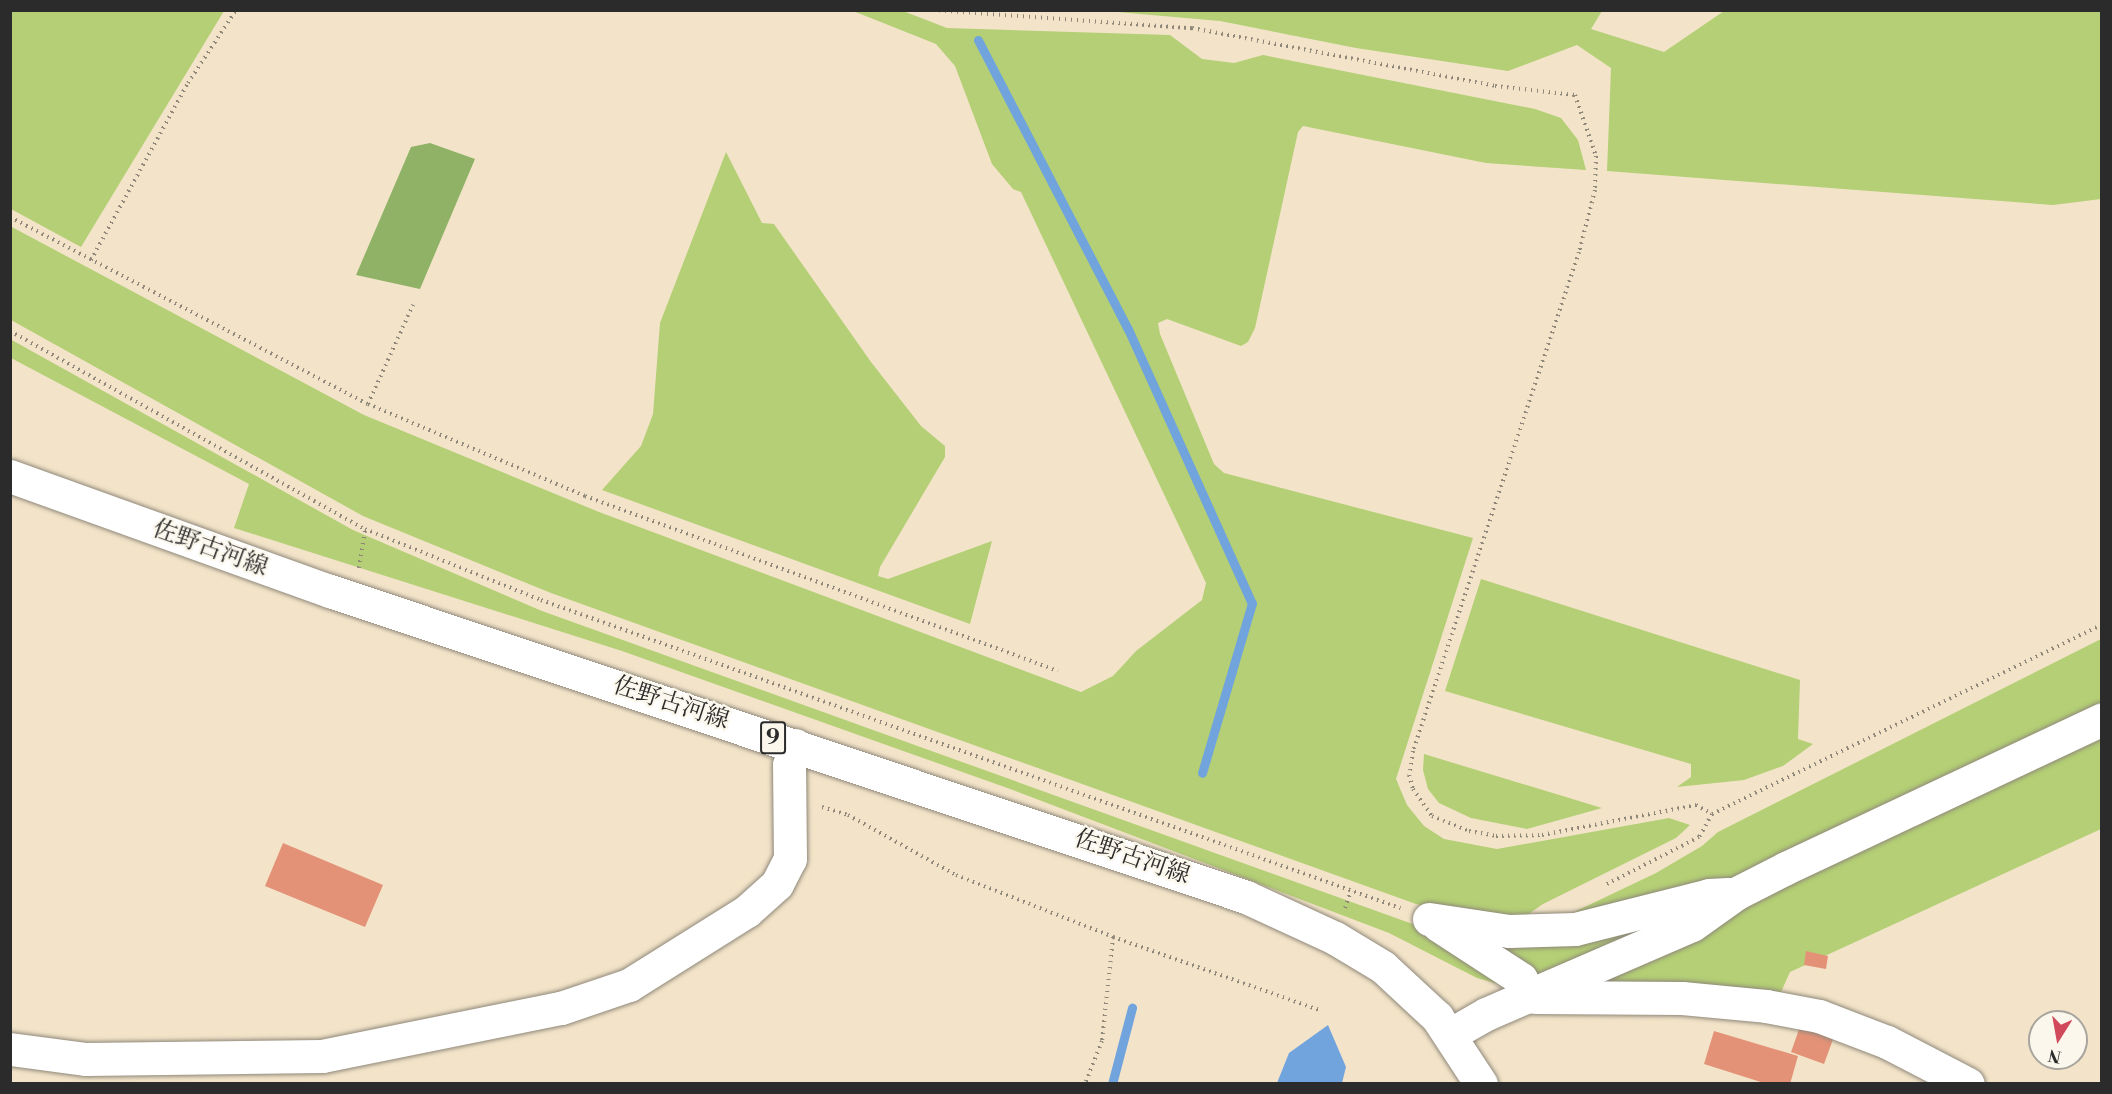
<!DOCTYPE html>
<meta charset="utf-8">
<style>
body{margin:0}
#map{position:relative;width:2112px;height:1094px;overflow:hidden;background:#f3e4c9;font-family:"Libre Bodoni","Noto Serif JP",serif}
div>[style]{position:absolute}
.green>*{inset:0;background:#b4cf75}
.forest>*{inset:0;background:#8fb266}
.water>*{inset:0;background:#71a4dd}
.stream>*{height:9px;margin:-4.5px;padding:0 4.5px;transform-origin:4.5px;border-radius:4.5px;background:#71a4dd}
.building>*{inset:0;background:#e39277}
.path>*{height:4px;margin-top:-2px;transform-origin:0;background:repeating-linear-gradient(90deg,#8f887a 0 1.5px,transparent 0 6px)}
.roads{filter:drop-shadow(0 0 2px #8f887a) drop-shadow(0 0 2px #8f887a)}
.minor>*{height:33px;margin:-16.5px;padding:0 16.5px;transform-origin:16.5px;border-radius:16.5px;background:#fff}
.major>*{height:33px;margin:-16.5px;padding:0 16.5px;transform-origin:16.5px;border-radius:16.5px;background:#fff}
span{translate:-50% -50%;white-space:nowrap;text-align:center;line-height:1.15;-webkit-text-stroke:4.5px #fbf7ec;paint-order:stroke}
.shield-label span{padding:2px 4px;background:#fbf7ec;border:2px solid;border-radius:4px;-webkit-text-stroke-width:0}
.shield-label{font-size:22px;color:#2b2b2b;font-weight:700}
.street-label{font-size:24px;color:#2b2b2b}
.frame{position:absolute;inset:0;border:12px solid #2b2b2b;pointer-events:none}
.north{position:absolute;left:2028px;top:1010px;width:60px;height:60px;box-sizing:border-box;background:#fbf7ec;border:2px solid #a8a59f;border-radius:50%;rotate:191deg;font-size:16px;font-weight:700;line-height:24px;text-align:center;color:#2b2b2b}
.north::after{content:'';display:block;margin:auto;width:21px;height:27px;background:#d1495b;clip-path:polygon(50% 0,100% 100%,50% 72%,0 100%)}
</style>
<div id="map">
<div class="green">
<div style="clip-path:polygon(10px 11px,224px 11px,81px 247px,11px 209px)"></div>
<div style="clip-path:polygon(853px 11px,903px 11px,947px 28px,1170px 35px,1202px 59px,1234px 63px,1263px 55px,1535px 109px,1561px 118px,1578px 140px,1586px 170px,1486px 163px,1303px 126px,1298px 132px,1255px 328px,1248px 342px,1241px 346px,1167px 319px,1158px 323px,1160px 334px,1214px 464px,1224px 473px,1473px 538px,1396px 779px,1407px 805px,1424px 826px,1444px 839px,1497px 849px,1669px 818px,1690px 825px,1676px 838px,1543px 904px,1520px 920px,1487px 919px,1416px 904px,551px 593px,363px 516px,11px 320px,10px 226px,364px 415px,599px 512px,1081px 692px,1113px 676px,1136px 651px,1202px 600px,1206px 583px,1021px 192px,1013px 189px,992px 164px,955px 66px,936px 44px)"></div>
<div style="clip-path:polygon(1106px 11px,1602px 11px,1591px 29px,1664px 52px,1724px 11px,2101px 11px,2101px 199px,2053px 205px,1607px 171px,1611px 68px,1577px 45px,1508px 71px,1356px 48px,1220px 21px)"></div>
<div style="clip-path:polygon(726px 152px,762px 223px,774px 224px,871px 362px,921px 426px,945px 446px,945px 457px,880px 567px,878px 576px,888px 579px,992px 541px,970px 624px,602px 490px,641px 446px,653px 414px,660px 323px)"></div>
<div style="clip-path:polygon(10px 339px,353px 530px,542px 611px,1421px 927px,1512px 988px,1477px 978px,1389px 933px,1013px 790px,622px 651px,234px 528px,249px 484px,11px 358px)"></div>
<div style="clip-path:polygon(1481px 579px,1800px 680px,1798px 739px,1813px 744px,1783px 766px,1744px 780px,1677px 787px,1691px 777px,1691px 764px,1445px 691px)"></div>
<div style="clip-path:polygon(2101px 639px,2101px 708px,1723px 882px,1570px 914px,1656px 873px,1702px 846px,1718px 832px)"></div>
<div style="clip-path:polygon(2101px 733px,2101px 829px,1790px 972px,1781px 992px,1704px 984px,1565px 989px,1777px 884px)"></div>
<div style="clip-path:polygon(1424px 754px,1602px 808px,1527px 829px,1471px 818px,1439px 803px,1428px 789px,1423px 770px)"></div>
<div style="clip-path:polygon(1678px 913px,1538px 979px,1471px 940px)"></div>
</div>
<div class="forest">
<div style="clip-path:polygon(430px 143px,475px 159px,420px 289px,356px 275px,411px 147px)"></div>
</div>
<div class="water">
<div style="clip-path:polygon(1328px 1025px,1346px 1067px,1342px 1083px,1277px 1083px,1289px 1053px)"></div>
</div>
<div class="stream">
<div style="left:978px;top:40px;width:326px;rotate:62.6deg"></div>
<div style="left:1128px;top:329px;width:301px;rotate:65.7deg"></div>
<div style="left:1252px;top:603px;width:177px;rotate:106.4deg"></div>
<div style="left:1112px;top:1084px;width:79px;rotate:-75.3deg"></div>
</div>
<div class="building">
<div style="clip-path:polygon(283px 843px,383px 885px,365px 927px,265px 886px)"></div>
<div style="clip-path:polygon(1806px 951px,1828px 956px,1826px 969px,1804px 965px)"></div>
<div style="clip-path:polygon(1802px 1021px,1835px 1034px,1824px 1064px,1791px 1052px)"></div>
<div style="clip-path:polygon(1714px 1031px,1798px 1056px,1790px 1084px,1767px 1084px,1704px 1064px)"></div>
</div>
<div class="path">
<div style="left:933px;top:10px;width:260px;rotate:4deg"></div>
<div style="left:1192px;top:28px;width:309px;rotate:10.8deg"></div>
<div style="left:1495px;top:86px;width:81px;rotate:6.4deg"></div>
<div style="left:1575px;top:95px;width:65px;rotate:71deg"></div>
<div style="left:1596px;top:156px;width:34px;rotate:92deg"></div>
<div style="left:1595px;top:190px;width:64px;rotate:104.5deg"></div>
<div style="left:1579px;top:252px;width:526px;rotate:108.4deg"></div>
<div style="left:1413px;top:751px;width:24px;rotate:99deg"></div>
<div style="left:1409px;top:775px;width:15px;rotate:74deg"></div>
<div style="left:1413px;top:789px;width:33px;rotate:55deg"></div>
<div style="left:1432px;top:816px;width:40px;rotate:22deg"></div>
<div style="left:1469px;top:831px;width:27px;rotate:10deg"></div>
<div style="left:1496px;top:836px;width:46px;rotate:-1.2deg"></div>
<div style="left:1542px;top:835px;width:157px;rotate:-11deg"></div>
<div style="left:1696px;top:805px;width:18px;rotate:29deg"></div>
<div style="left:1712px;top:814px;width:26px;rotate:119deg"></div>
<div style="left:1699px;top:837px;width:106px;rotate:152.9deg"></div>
<div style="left:10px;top:217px;width:404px;rotate:27.6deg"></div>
<div style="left:368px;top:404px;width:236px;rotate:23deg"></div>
<div style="left:585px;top:496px;width:504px;rotate:20.3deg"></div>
<div style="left:91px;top:260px;width:202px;rotate:-61.3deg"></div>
<div style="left:188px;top:83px;width:87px;rotate:-56.7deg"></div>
<div style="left:10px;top:331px;width:406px;rotate:29.2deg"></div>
<div style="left:365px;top:529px;width:190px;rotate:22deg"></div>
<div style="left:541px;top:600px;width:913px;rotate:19.73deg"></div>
<div style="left:368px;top:404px;width:109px;rotate:-65.6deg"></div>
<div style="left:359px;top:568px;width:39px;rotate:-81deg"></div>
<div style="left:822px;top:807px;width:27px;rotate:17deg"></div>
<div style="left:848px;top:815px;width:124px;rotate:29.1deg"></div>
<div style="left:956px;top:875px;width:169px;rotate:21.5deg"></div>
<div style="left:1113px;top:937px;width:105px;rotate:96deg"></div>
<div style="left:1102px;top:1041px;width:46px;rotate:111.6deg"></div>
<div style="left:1712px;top:814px;width:433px;rotate:-25.9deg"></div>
<div style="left:1345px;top:908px;width:18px;rotate:-71deg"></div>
<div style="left:1113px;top:937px;width:219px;rotate:19.5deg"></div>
</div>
<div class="roads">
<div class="minor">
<div style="left:1429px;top:919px;width:81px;rotate:8.5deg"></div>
<div style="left:1509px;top:931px;width:66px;rotate:-1.7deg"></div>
<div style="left:1575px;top:929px;width:138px;rotate:-14.2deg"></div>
<div style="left:1709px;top:895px;width:19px;rotate:-3deg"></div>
<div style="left:1438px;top:925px;width:99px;rotate:33deg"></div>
<div style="left:1521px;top:979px;width:19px;rotate:69deg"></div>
<div style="left:1536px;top:997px;width:146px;rotate:0.4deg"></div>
<div style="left:1682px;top:998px;width:84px;rotate:5.4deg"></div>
<div style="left:1766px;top:1006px;width:54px;rotate:10.7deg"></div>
<div style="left:1819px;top:1016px;width:73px;rotate:20.9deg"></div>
<div style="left:1887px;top:1042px;width:91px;rotate:27.4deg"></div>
<div style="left:1451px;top:1034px;width:40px;rotate:-29.7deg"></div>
<div style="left:1486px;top:1014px;width:224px;rotate:-23.4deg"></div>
<div style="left:1692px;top:925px;width:55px;rotate:-35.4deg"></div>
<div style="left:1737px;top:893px;width:55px;rotate:-27deg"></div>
<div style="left:1786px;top:868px;width:349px;rotate:-25.2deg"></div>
<div style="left:10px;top:1049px;width:77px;rotate:7.5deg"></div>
<div style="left:86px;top:1059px;width:236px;rotate:-0.7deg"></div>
<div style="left:322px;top:1056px;width:244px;rotate:-11.4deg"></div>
<div style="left:561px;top:1008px;width:72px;rotate:-18.7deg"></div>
<div style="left:629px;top:985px;width:139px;rotate:-32.1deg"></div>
<div style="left:747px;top:911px;width:40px;rotate:-42deg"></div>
<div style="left:777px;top:884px;width:28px;rotate:-63deg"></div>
<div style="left:790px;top:859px;width:94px;rotate:-90.6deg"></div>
<div style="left:789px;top:765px;width:21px;rotate:-73deg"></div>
</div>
<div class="major">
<div style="left:10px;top:476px;width:340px;rotate:19.8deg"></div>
<div style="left:330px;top:591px;width:966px;rotate:18.47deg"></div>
<div style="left:1246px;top:897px;width:98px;rotate:24.7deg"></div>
<div style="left:1335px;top:938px;width:56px;rotate:31.1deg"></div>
<div style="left:1383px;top:967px;width:74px;rotate:42.8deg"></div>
<div style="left:1437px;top:1017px;width:80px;rotate:56.7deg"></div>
</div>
</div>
<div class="shield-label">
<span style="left:773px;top:738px">9</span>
</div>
<div class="street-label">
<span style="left:210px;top:549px;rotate:20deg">佐野古河線</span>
<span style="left:671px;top:704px;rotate:18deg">佐野古河線</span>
<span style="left:1132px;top:858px;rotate:19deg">佐野古河線</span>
</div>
<div class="frame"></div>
<div class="north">N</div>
</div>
